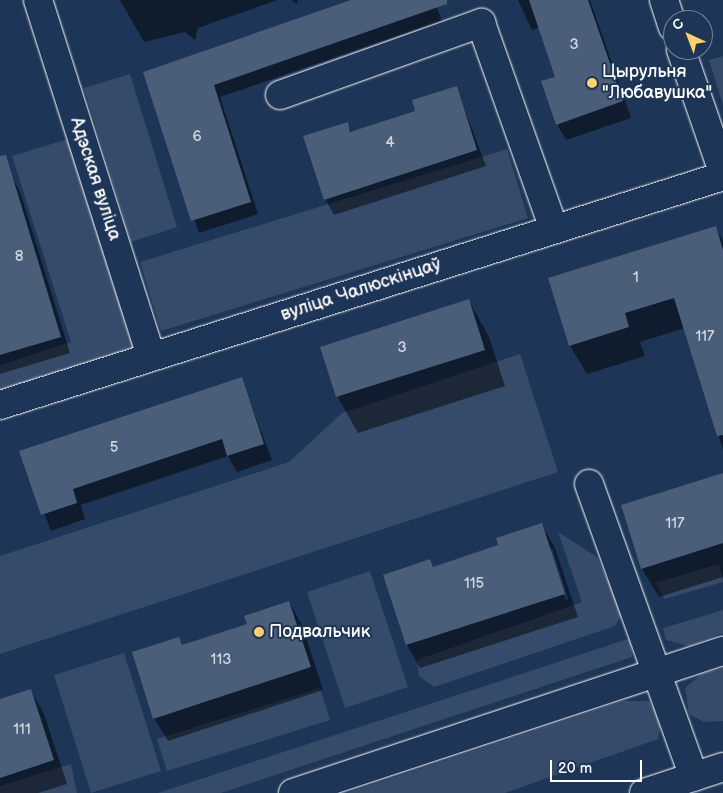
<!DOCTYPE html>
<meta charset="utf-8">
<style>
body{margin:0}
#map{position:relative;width:723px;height:793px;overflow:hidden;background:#1d3557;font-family:"Balsamiq Sans",sans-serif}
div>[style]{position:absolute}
.green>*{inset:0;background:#364b69}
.shadow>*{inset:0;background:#0007}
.building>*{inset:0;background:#4a5d79}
.roads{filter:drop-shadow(0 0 1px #fff) drop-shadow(0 0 1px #fff)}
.street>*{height:28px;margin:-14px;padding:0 14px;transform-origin:14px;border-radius:14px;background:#1d3557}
.primary>*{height:28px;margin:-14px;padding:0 14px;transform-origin:14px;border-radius:14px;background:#1d3557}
.dots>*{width:14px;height:14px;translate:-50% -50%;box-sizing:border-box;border:2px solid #1d3557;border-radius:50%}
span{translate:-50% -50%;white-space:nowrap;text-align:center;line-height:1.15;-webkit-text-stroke:4px #1d3557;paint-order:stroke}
.number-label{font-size:15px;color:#d2d6de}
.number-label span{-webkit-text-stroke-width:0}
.poi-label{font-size:18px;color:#fff}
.left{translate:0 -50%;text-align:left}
.street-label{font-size:18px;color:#fff}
.north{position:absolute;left:663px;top:10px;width:50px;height:50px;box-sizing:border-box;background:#1d3557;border:1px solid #77869a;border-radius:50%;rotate:317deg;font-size:14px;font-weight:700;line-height:20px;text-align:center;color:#fff}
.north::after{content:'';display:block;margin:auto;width:18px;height:22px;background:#ffd166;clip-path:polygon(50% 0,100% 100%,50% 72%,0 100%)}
.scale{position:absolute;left:550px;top:760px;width:92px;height:22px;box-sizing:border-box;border:2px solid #fff;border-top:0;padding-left:6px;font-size:15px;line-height:18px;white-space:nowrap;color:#fff;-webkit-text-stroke:4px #1d3557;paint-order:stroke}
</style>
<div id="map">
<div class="green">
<div style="clip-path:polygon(723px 56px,723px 105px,709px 60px)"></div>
<div style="clip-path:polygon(130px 74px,177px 227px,131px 242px,84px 88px)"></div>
<div style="clip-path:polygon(68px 139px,134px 349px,0 392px,0 365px,71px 342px,12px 156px)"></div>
<div style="clip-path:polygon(507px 149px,528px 218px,161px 331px,140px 262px)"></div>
<div style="clip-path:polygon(520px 354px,558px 472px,0 654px,0 556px,289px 462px,342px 413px)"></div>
<div style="clip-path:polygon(558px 532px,597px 557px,623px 613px,615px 626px,434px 687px,419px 676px,417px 660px,582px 602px)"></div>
<div style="clip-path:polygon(719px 564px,723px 582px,665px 599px,655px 583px)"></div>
<div style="clip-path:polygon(370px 571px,408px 687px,345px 708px,307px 592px)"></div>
<div style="clip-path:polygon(723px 610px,723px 633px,688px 646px,666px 640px,663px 628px)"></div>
<div style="clip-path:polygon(631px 638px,632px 657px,221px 793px,158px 793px)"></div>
<div style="clip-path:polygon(124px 653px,161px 771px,91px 793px,54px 675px)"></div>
<div style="clip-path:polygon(723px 668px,723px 721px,704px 722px,689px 714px,685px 688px,701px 674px)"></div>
<div style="clip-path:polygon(320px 688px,330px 720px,167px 771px,157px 739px)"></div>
<div style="clip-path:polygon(623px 701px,649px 701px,661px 721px,658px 739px,505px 793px,347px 793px)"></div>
<div style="clip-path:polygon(71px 764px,77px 793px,0 793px,0 786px)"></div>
</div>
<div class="shadow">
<div style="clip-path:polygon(120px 0,277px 0,198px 28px,195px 40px,185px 32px,144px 42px)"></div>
<div style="clip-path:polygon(291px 0,298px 0,297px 4px)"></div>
<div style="clip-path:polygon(355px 0,434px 0,442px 21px,220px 97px,258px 214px,199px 233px,145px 73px)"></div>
<div style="clip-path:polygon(518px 0,590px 0,631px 118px,566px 140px,557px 124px,557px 77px,539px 27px,532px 30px)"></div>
<div style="clip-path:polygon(456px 87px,486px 166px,334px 215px,325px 199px,347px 124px,352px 132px,417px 112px)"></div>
<div style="clip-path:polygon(11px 175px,20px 192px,70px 353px,0 374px,0 179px)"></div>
<div style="clip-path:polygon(715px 227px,723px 241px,723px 450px,685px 328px,640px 342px,645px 356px,587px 374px,570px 346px)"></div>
<div style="clip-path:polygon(469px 301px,489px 337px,505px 386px,358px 433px,337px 396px)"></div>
<div style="clip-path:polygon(241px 379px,272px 460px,237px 472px,228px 456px,81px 505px,85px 519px,51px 531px,21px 452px)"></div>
<div style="clip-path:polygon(723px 475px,723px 577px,659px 597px,642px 569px,622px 506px)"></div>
<div style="clip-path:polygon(evenodd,542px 525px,555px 548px,578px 617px,420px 668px,407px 645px,430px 561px,434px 568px,500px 546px,542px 525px,549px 548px,552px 548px,568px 599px,566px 600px,549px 548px)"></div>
<div style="clip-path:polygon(289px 602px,302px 625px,323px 690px,168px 741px,154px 718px,179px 638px,183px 646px,248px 625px)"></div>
<div style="clip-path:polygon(31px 691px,44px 714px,67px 784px,38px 793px,0 793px,0 701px)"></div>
</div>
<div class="building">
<div style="clip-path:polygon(351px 0,447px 0,447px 4px,214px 85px,251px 202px,191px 221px,143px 72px)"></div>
<div style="clip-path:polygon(529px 0,588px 0,623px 101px,556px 125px,541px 81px,555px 77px)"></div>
<div style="clip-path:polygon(457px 86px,477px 150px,324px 200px,303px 136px,348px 122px,350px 132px,415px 111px,412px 100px)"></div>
<div style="clip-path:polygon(6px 155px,61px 337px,0 355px,0 156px)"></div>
<div style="clip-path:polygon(716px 226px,723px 250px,723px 435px,717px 436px,674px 298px,625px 313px,629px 327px,569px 346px,548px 278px)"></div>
<div style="clip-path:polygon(469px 299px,485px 350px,336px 397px,320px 347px)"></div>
<div style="clip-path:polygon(242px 377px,264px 444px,227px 456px,222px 439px,73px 489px,77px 503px,41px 515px,19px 451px)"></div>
<div style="clip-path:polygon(723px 473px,723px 543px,641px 569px,621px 505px)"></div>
<div style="clip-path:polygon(542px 523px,565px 594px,406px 645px,383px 575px,430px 559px,433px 567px,498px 545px,496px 538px)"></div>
<div style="clip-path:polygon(289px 601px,311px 667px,153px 719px,132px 652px,179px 637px,182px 645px,247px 624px,244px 616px)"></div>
<div style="clip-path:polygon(31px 689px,54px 760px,0 778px,0 699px)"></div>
</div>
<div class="roads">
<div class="street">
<div style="left:38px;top:0;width:374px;rotate:72.4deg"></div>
<div style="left:664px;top:0;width:28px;rotate:72deg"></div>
<div style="left:681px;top:50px;width:129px;rotate:71deg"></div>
<div style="left:280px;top:95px;width:214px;rotate:-19.7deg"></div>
<div style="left:481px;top:23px;width:219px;rotate:70.5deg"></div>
<div style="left:0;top:405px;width:758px;rotate:-17.57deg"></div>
<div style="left:589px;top:484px;width:311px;rotate:70.3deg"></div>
<div style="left:293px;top:793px;width:453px;rotate:-18.3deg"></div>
</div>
<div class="primary">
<div style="left:644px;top:793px;width:83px;rotate:-18.2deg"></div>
</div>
</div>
<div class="dots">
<div style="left:592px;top:83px;background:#ffd166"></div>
<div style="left:259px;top:632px;background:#ffd166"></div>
</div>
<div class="number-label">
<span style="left:574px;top:45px">3</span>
<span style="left:197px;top:137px">6</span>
<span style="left:390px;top:143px">4</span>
<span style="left:19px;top:257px">8</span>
<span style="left:636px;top:278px">1</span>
<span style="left:705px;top:337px">117</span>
<span style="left:402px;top:348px">3</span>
<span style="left:114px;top:448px">5</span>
<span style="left:675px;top:524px">117</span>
<span style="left:474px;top:584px">115</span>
<span style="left:221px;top:660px">113</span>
<span style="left:22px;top:730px">111</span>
</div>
<div class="poi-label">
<span class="left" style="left:602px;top:83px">Цырульня<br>"Любавушка"</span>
<span class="left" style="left:269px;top:632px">Подвальчик</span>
</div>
<div class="street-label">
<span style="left:95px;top:179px;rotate:72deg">Адэская вуліца</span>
<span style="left:361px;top:290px;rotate:-18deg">вуліца Чалюскінцаў</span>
</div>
<div class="north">С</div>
<div class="scale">20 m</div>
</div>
